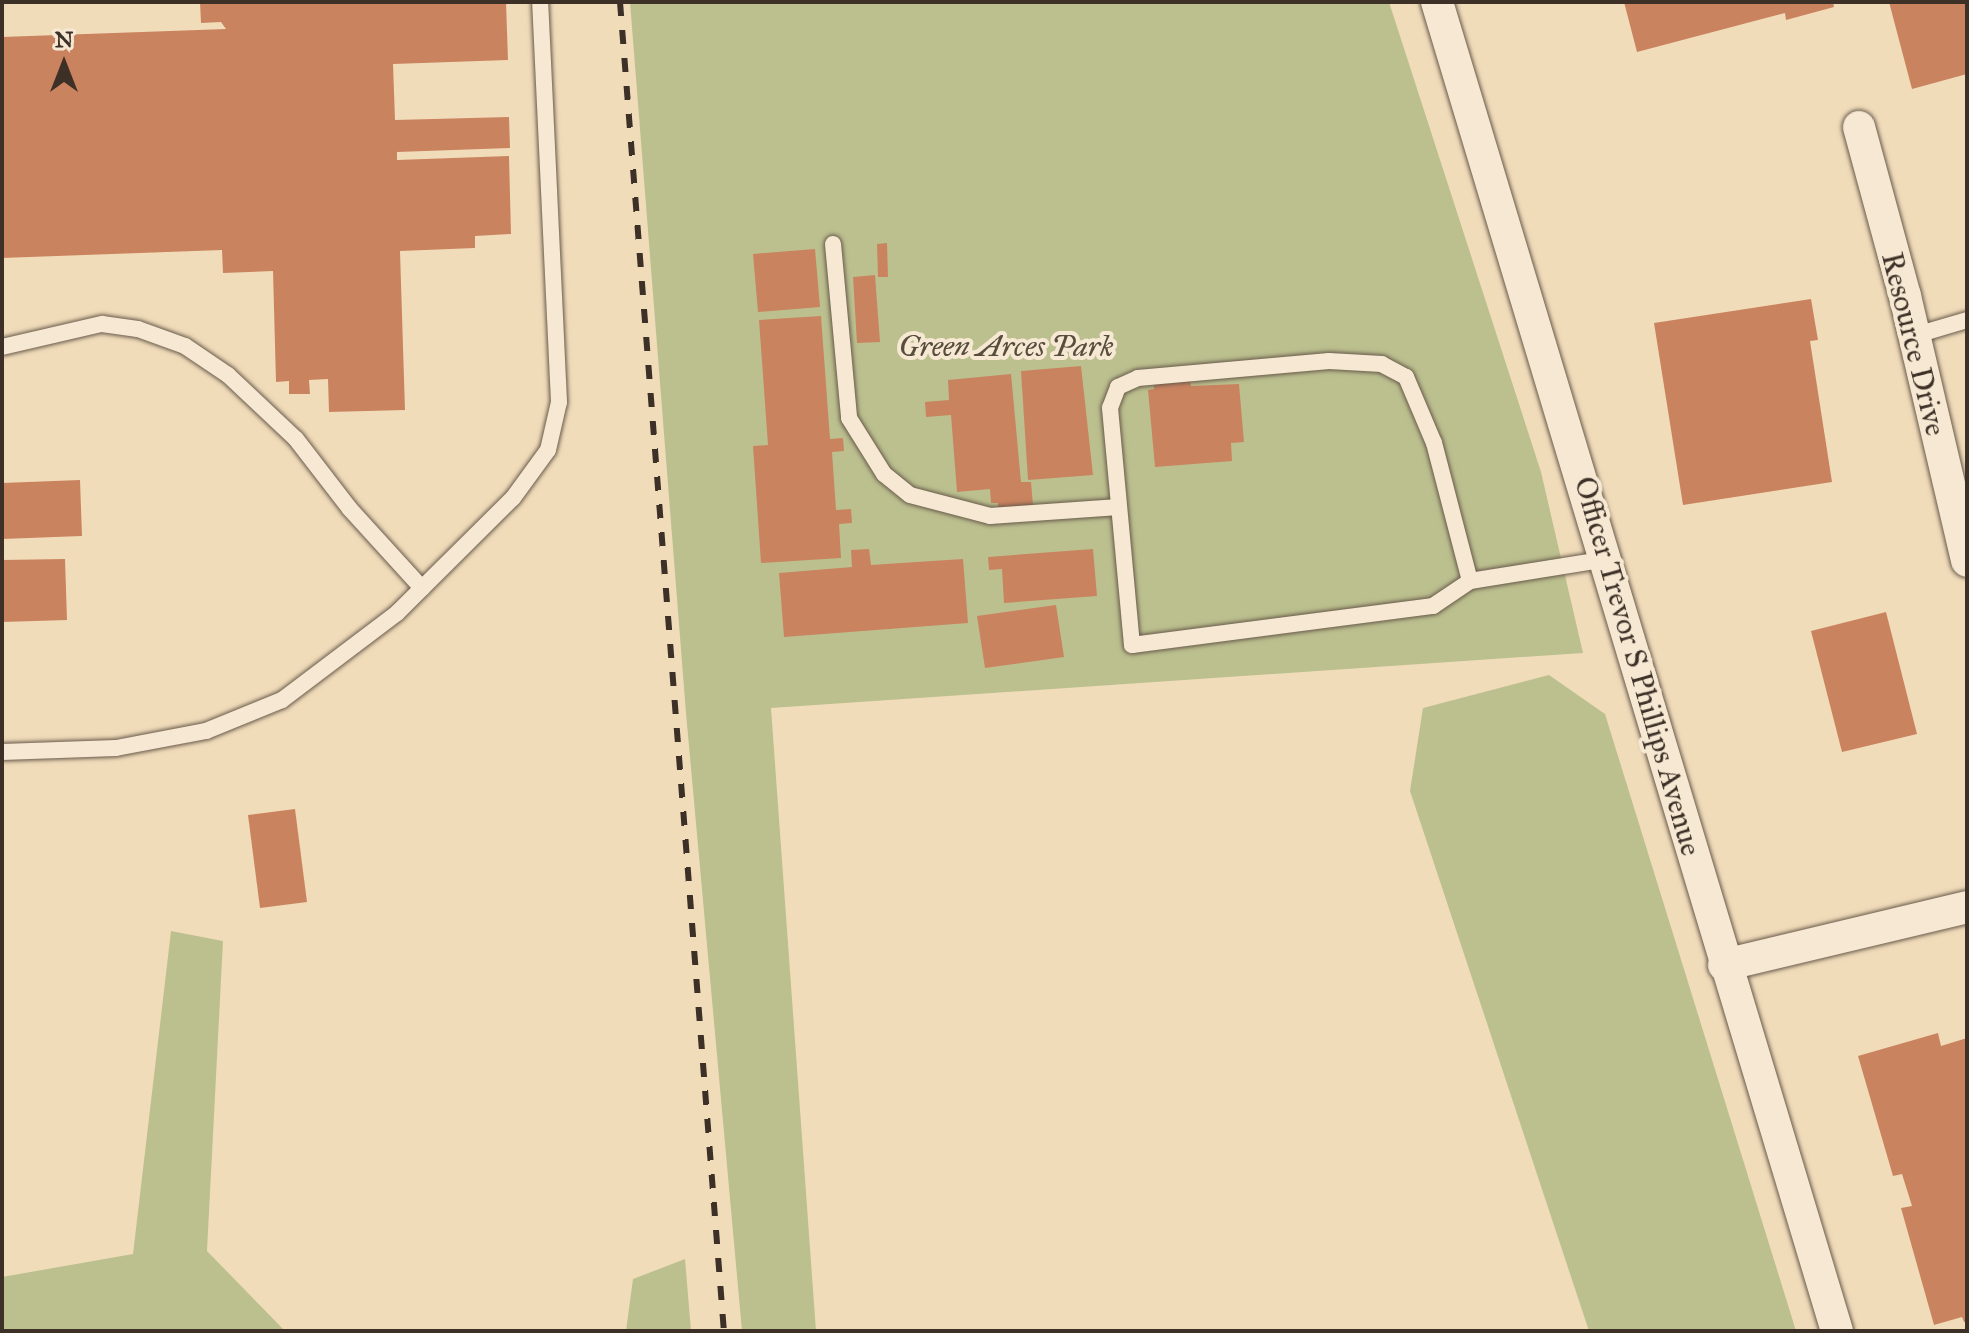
<!DOCTYPE html>
<style>
body{margin:0}
#map{position:relative;width:1969px;height:1333px;overflow:hidden;background:#f1dcba;font-family:"IM FELL Great Primer",serif}
div>[style]{position:absolute}
.green>*{inset:0;background:#bcc08f}
.building>*{inset:0;background:#ca835f}
.roads{filter:drop-shadow(0 0 2px #695b4c) drop-shadow(0 0 2px #695b4c)}
.lane>*{height:16px;margin:-8px;padding:0 8px;transform-origin:8px;border-radius:8px;background:#f6e8d2}
.street>*{height:32px;margin:-16px;padding:0 16px;transform-origin:16px;border-radius:16px;background:#f6e8d2}
.rail>*{height:6px;margin-top:-3px;transform-origin:0;background:repeating-linear-gradient(90deg,#3c3027 0 14px,transparent 0 28px)}
span{translate:-50% -50%;white-space:nowrap;text-align:center;line-height:1.15;-webkit-text-stroke:8px #f6e8d2;paint-order:stroke}
.street-label{font-size:30px;color:#3c3027}
.park-label{font-size:30px;color:#564d3c;font-style:italic}
.frame{position:absolute;inset:0;border:4px solid #3c3027;pointer-events:none}
.north{position:absolute;left:24px;top:24px;width:80px;height:80px;-webkit-text-stroke:6px #f6e8d2;paint-order:stroke;rotate:0deg;font-size:22px;font-weight:700;line-height:32px;text-align:center;color:#3c3027}
.north::after{content:'';display:block;margin:auto;width:28px;height:36px;background:#3c3027;clip-path:polygon(50% 0,100% 100%,50% 72%,0 100%)}
</style>
<div id="map">
<div class="green">
<div style="clip-path:polygon(630px 2px,1389px 2px,1541px 472px,1583px 653px,771px 708px,816px 1331px,742px 1331px,686px 713px)"></div>
<div style="clip-path:polygon(1549px 675px,1605px 714px,1796px 1331px,1589px 1331px,1410px 791px,1423px 708px)"></div>
<div style="clip-path:polygon(171px 931px,223px 941px,207px 1251px,285px 1331px,2px 1331px,2px 1277px,133px 1254px)"></div>
<div style="clip-path:polygon(685px 1259px,691px 1331px,626px 1331px,633px 1279px)"></div>
</div>
<div class="building">
<div style="clip-path:polygon(200px 2px,506px 2px,508px 60px,393px 64px,395px 120px,509px 117px,510px 148px,397px 152px,397px 160px,509px 156px,511px 234px,475px 236px,475px 248px,400px 251px,405px 410px,329px 412px,328px 379px,309px 380px,310px 394px,289px 394px,289px 381px,276px 382px,273px 271px,223px 273px,222px 250px,2px 258px,2px 37px,226px 29px,221px 22px,201px 23px)"></div>
<div style="clip-path:polygon(1624px 2px,1833px 2px,1834px 7px,1786px 20px,1785px 13px,1637px 52px)"></div>
<div style="clip-path:polygon(1889px 2px,1967px 2px,1967px 74px,1912px 89px)"></div>
<div style="clip-path:polygon(887px 243px,888px 277px,878px 277px,877px 244px)"></div>
<div style="clip-path:polygon(815px 249px,820px 307px,758px 312px,753px 254px)"></div>
<div style="clip-path:polygon(875px 275px,880px 342px,857px 343px,853px 277px)"></div>
<div style="clip-path:polygon(1811px 299px,1818px 340px,1810px 341px,1832px 482px,1683px 505px,1654px 323px)"></div>
<div style="clip-path:polygon(821px 316px,830px 439px,843px 438px,844px 451px,832px 452px,836px 510px,851px 509px,852px 523px,839px 524px,841px 558px,761px 563px,753px 446px,768px 445px,759px 320px)"></div>
<div style="clip-path:polygon(1081px 366px,1093px 475px,1028px 480px,1021px 371px)"></div>
<div style="clip-path:polygon(1011px 374px,1021px 482px,1031px 482px,1033px 505px,998px 508px,998px 503px,991px 503px,990px 489px,957px 492px,951px 415px,926px 417px,925px 402px,949px 400px,948px 380px)"></div>
<div style="clip-path:polygon(1190px 380px,1191px 386px,1239px 384px,1244px 442px,1231px 443px,1232px 461px,1155px 467px,1148px 390px,1154px 389px,1154px 383px)"></div>
<div style="clip-path:polygon(80px 480px,82px 536px,2px 539px,2px 483px)"></div>
<div style="clip-path:polygon(869px 549px,871px 565px,963px 559px,968px 623px,784px 637px,779px 573px,852px 567px,851px 550px)"></div>
<div style="clip-path:polygon(1093px 549px,1097px 596px,1004px 603px,1002px 569px,989px 570px,988px 557px)"></div>
<div style="clip-path:polygon(65px 559px,67px 620px,2px 622px,2px 560px)"></div>
<div style="clip-path:polygon(1056px 605px,1064px 657px,985px 668px,977px 616px)"></div>
<div style="clip-path:polygon(1886px 612px,1917px 734px,1842px 752px,1811px 631px)"></div>
<div style="clip-path:polygon(295px 809px,307px 902px,260px 908px,248px 815px)"></div>
<div style="clip-path:polygon(1938px 1033px,1941px 1046px,1967px 1038px,1967px 1322px,1964px 1322px,1962px 1317px,1934px 1325px,1901px 1208px,1912px 1206px,1902px 1174px,1893px 1176px,1858px 1056px)"></div>
</div>
<div class="roads">
<div class="lane">
<div style="left:833px;top:244px;width:175px;rotate:84.7deg"></div>
<div style="left:849px;top:418px;width:66px;rotate:58deg"></div>
<div style="left:884px;top:474px;width:33px;rotate:39deg"></div>
<div style="left:910px;top:495px;width:83px;rotate:14.7deg"></div>
<div style="left:990px;top:516px;width:129px;rotate:-4deg"></div>
<div style="left:1913px;top:336px;width:56px;rotate:-16.5deg"></div>
<div style="left:2px;top:347px;width:103px;rotate:-13deg"></div>
<div style="left:102px;top:324px;width:36px;rotate:8deg"></div>
<div style="left:138px;top:329px;width:50px;rotate:19.9deg"></div>
<div style="left:185px;top:346px;width:52px;rotate:34deg"></div>
<div style="left:228px;top:375px;width:93px;rotate:43.3deg"></div>
<div style="left:296px;top:439px;width:88px;rotate:52.4deg"></div>
<div style="left:350px;top:509px;width:107px;rotate:47.7deg"></div>
<div style="left:1470px;top:581px;width:143px;rotate:-104.6deg"></div>
<div style="left:1434px;top:443px;width:72px;rotate:-113deg"></div>
<div style="left:1406px;top:377px;width:27px;rotate:-152deg"></div>
<div style="left:1382px;top:364px;width:53px;rotate:-176.8deg"></div>
<div style="left:1329px;top:361px;width:192px;rotate:174.9deg"></div>
<div style="left:1138px;top:378px;width:22px;rotate:156deg"></div>
<div style="left:1118px;top:387px;width:22px;rotate:111deg"></div>
<div style="left:1110px;top:408px;width:238px;rotate:84.7deg"></div>
<div style="left:1132px;top:645px;width:304px;rotate:-7.4deg"></div>
<div style="left:1433px;top:606px;width:45px;rotate:-34deg"></div>
<div style="left:1470px;top:581px;width:140px;rotate:-9.1deg"></div>
<div style="left:2px;top:752px;width:114px;rotate:-2deg"></div>
<div style="left:116px;top:748px;width:92px;rotate:-10.7deg"></div>
<div style="left:206px;top:731px;width:82px;rotate:-22.2deg"></div>
<div style="left:282px;top:700px;width:144px;rotate:-37.1deg"></div>
<div style="left:397px;top:613px;width:163px;rotate:-44.8deg"></div>
<div style="left:513px;top:498px;width:59px;rotate:-53.9deg"></div>
<div style="left:548px;top:450px;width:49px;rotate:-77.1deg"></div>
<div style="left:559px;top:402px;width:400px;rotate:-92.7deg"></div>
</div>
<div class="street">
<div style="left:1437px;top:2px;width:1388px;rotate:73.25deg"></div>
<div style="left:1859px;top:127px;width:175px;rotate:74.8deg"></div>
<div style="left:1905px;top:296px;width:272px;rotate:76.8deg"></div>
<div style="left:1724px;top:965px;width:250px;rotate:-13.4deg"></div>
</div>
</div>
<div class="rail">
<div style="left:620px;top:2px;width:1333px;rotate:85.53deg"></div>
</div>
<div class="street-label">
<span style="left:1914px;top:344px;rotate:76deg">Resource Drive</span>
<span style="left:1638px;top:666px;rotate:74deg">Officer Trevor S Phillips Avenue</span>
</div>
<div class="park-label">
<span style="left:1006px;top:346px">Green Arces Park</span>
</div>
<div class="frame"></div>
<div class="north">N</div>
</div>
